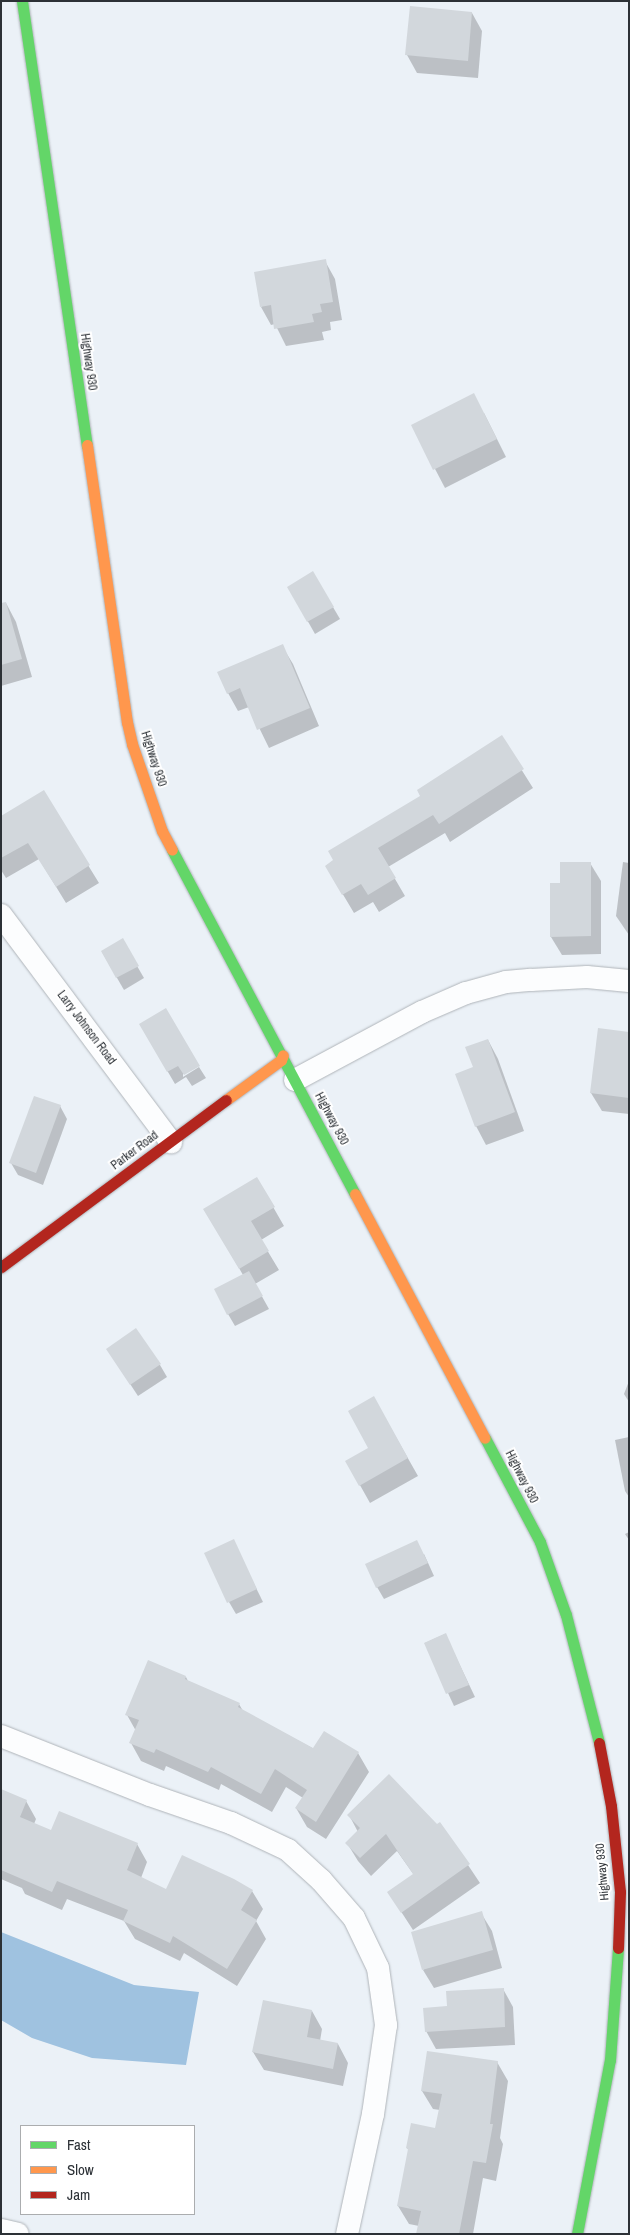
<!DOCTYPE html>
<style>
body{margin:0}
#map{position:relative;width:630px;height:2235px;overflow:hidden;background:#ebf1f7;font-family:"Archivo Narrow",sans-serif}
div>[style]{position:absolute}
.water>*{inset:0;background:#9fc2e0}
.shadow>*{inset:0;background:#0003}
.building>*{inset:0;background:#d2d7dc}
.roads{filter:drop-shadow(0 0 1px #afb4b9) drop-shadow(0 0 1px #afb4b9)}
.street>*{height:22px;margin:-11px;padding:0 11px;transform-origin:11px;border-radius:11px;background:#fcfdfe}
.fast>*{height:11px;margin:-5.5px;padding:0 5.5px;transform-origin:5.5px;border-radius:5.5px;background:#63d668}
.slow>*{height:11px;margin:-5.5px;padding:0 5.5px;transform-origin:5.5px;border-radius:5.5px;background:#ff974d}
.jam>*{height:11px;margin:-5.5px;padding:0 5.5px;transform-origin:5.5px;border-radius:5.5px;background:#b3261e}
span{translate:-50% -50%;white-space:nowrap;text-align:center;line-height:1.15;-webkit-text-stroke:4px #fff;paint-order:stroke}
.street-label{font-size:12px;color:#2c3136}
.frame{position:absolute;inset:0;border:2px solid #2c3136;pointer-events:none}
.legend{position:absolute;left:20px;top:2125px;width:175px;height:90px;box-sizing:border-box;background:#fff;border:1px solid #abadaf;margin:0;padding:6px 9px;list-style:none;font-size:15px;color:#2c3136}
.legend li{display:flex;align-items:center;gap:10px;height:25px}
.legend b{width:25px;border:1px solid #abadaf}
</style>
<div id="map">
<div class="water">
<div style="clip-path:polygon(1px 1932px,134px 1985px,199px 1992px,186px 2065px,92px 2058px,32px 2038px,1px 2020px)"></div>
</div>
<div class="shadow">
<div style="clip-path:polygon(411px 7px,472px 13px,482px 31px,478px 78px,417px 73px,407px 55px)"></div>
<div style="clip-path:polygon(325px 261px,335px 279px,342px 320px,330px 322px,331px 330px,322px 332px,324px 340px,286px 346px,275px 324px,271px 325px,261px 307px)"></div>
<div style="clip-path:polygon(484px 413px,506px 457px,445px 488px,412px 425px)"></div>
<div style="clip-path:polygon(313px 573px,340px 619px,315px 634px,289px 588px)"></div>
<div style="clip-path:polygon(6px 603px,16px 622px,32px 677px,1px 686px,1px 605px)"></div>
<div style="clip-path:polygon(282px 646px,293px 664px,319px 726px,269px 748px,249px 707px,238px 711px,228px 693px)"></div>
<div style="clip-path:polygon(501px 737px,533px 788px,450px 842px,445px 833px,388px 867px,405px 896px,379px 912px,373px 902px,354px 913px,326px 866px)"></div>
<div style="clip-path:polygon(43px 792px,99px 883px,66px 903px,39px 859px,6px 878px,1px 870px,1px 818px)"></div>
<div style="clip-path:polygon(623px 862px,629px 863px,629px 935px,616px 916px)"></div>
<div style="clip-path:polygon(590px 863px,601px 881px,601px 954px,562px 955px,551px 937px,561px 884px)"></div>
<div style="clip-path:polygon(122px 940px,144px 978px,124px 990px,102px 952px)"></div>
<div style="clip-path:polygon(140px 1024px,198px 1065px,183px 1074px,183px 1077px,199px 1067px,206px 1078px,192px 1086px,186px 1077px,175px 1084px)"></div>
<div style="clip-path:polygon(629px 1033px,629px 1114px,602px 1111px,591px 1093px)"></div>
<div style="clip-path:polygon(488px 1040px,498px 1059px,524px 1131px,486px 1145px,476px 1126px,474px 1068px)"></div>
<div style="clip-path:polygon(60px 1106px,67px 1119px,43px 1185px,18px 1175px,11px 1163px)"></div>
<div style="clip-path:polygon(257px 1179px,284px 1226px,261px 1240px,279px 1270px,255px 1284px,269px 1309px,235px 1326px,228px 1314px,243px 1275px,205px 1209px)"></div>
<div style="clip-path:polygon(115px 1361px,160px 1365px,167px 1377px,138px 1396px)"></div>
<div style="clip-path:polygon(629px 1381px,629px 1402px,624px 1394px)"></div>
<div style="clip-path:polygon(384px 1416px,418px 1476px,370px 1503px,347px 1462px,370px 1449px)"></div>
<div style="clip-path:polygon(629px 1437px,629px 1497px,625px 1491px,615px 1440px)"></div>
<div style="clip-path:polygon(629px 1532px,629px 1540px,625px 1534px)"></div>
<div style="clip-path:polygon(233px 1541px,263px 1602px,236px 1614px,229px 1602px)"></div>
<div style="clip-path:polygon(424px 1554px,434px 1576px,384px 1599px,377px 1587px)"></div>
<div style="clip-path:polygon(445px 1634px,475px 1697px,454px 1706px,425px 1643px)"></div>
<div style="clip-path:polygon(186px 1677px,188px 1681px,239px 1704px,243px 1711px,314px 1749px,358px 1753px,369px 1772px,326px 1839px,307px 1827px,296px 1808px,303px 1798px,286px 1787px,272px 1812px,221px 1784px,219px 1790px,166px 1766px,164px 1771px,141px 1761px,131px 1743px,136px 1731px,127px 1715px)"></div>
<div style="clip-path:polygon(1px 1791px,26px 1801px,36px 1819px,34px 1824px,52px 1832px,137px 1844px,147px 1862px,141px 1878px,166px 1890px,252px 1891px,263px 1909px,256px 1921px,266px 1939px,237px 1986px,184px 1953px,180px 1961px,135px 1939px,124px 1921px,67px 1899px,62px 1910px,25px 1894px,22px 1888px,1px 1879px)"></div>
<div style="clip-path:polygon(349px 1815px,437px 1826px,440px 1823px,480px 1883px,413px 1930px,389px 1893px,414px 1875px,397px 1851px,371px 1876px,358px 1861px,347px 1843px,358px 1832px)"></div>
<div style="clip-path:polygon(481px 1913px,492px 1931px,502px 1968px,434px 1988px,423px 1970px)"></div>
<div style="clip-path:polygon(503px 1989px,513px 2007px,515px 2045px,436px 2049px,426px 2031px,448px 2008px)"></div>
<div style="clip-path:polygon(312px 2011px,322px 2029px,320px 2041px,338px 2044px,348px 2063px,343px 2086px,264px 2070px,253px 2052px)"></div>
<div style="clip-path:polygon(497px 2062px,508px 2081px,500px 2138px,503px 2144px,496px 2181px,483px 2178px,473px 2234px,418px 2234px,419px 2226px,409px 2224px,398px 2206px,409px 2151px,407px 2148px,436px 2129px,440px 2110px,433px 2109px,422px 2091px)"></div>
</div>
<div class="building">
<div style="clip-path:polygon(410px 6px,472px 12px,468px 61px,405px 55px)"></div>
<div style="clip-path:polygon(326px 259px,333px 302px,320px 304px,322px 312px,312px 314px,314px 322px,274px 329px,271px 305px,260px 307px,254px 272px)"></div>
<div style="clip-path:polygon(474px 393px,497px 439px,433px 470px,411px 425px)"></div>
<div style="clip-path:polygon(313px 571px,334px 607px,307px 622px,287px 587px)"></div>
<div style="clip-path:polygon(6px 602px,22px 659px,1px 665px,1px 603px)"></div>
<div style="clip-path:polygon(283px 644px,310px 708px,257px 730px,240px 688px,227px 694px,217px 672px)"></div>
<div style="clip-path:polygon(502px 735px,524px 769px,439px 824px,433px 815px,378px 848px,396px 878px,368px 895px,361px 884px,342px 895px,325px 866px,333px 860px,328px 851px,420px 796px,417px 790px)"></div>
<div style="clip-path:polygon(44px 790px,90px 865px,56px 887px,28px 843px,1px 858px,1px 816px)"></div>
<div style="clip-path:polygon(560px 862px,591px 862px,591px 936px,550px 937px,550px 883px,560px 883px)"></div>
<div style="clip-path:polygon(123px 938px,139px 966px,116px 978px,101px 951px)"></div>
<div style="clip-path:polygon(166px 1008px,200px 1066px,184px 1075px,178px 1066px,167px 1072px,139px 1024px)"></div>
<div style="clip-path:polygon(598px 1028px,629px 1032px,629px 1098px,590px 1093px)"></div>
<div style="clip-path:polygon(488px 1039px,515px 1112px,475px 1127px,455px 1074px,473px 1067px,465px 1047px)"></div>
<div style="clip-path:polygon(34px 1096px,61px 1105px,36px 1173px,9px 1163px)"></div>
<div style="clip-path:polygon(257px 1177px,275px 1207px,251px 1221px,269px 1251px,239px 1269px,203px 1209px)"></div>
<div style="clip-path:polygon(249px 1271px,263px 1296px,227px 1315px,214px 1289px)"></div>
<div style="clip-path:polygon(136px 1328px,161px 1364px,130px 1385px,106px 1349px)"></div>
<div style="clip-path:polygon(374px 1396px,408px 1458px,359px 1486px,345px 1461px,368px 1448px,348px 1411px)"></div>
<div style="clip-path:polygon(234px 1539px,257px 1589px,227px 1603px,204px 1553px)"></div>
<div style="clip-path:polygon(417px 1540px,428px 1563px,376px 1588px,365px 1564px)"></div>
<div style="clip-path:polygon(446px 1633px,469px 1685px,446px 1694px,424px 1643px)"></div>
<div style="clip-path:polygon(148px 1660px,186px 1676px,185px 1679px,240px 1703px,238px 1707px,313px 1748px,324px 1731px,359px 1752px,316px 1822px,295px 1808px,307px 1790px,275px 1769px,261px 1794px,211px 1767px,208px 1772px,156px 1749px,154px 1753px,129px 1743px,139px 1720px,125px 1715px)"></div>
<div style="clip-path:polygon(389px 1774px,437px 1824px,440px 1822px,470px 1864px,401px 1913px,387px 1892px,413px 1874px,386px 1834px,360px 1858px,345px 1843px,360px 1828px,347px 1815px)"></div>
<div style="clip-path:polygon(1px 1789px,27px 1800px,20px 1817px,51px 1830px,59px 1811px,138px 1843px,127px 1870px,166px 1889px,182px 1855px,234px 1879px,253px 1890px,241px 1910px,257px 1920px,227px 1969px,173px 1936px,170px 1943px,123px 1921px,128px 1910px,57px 1881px,52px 1892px,1px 1870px)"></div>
<div style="clip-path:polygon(482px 1911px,493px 1950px,422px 1970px,411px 1932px)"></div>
<div style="clip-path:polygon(504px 1988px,505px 2027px,425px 2032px,423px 2008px,447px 2006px,446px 1991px)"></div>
<div style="clip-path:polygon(263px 2000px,312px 2010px,307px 2037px,338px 2043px,333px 2069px,252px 2052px)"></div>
<div style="clip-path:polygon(427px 2051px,498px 2061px,490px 2124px,493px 2124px,486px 2163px,473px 2161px,459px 2234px,416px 2234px,421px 2211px,397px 2206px,408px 2149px,406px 2148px,411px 2123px,435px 2128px,442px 2094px,421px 2091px)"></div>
</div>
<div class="roads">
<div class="street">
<div style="left:1px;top:915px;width:284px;rotate:53.2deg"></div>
<div style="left:295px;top:1080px;width:144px;rotate:-28.2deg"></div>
<div style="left:422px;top:1012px;width:48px;rotate:-23.4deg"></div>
<div style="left:466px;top:993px;width:41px;rotate:-15.4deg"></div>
<div style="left:506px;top:982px;width:25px;rotate:-5deg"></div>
<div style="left:531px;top:980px;width:56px;rotate:-3.1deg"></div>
<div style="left:587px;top:977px;width:42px;rotate:5.4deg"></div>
<div style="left:1px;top:1736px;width:160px;rotate:21.6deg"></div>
<div style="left:150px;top:1795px;width:86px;rotate:19.1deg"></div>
<div style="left:231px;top:1823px;width:63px;rotate:25.3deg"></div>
<div style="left:288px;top:1850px;width:45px;rotate:42.3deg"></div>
<div style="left:321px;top:1880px;width:50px;rotate:49deg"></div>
<div style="left:354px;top:1918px;width:55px;rotate:64.4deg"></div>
<div style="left:378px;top:1968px;width:58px;rotate:82deg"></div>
<div style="left:386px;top:2025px;width:90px;rotate:98.3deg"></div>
<div style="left:373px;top:2114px;width:123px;rotate:102.2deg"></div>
<div style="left:1px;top:2230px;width:17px;rotate:13deg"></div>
</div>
<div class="fast">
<div style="left:22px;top:1px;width:449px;rotate:81.7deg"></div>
<div style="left:172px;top:850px;width:390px;rotate:62deg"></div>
<div style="left:485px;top:1438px;width:118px;rotate:62.1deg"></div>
<div style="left:540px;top:1542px;width:77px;rotate:70.4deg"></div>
<div style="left:566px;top:1615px;width:132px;rotate:75.5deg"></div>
<div style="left:577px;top:2234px;width:177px;rotate:-79.3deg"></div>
<div style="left:610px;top:2060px;width:112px;rotate:-85.9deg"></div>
</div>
<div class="slow">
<div style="left:87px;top:445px;width:280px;rotate:81.8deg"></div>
<div style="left:127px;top:722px;width:23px;rotate:77deg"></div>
<div style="left:132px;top:744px;width:92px;rotate:71deg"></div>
<div style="left:162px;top:831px;width:21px;rotate:62deg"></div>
<div style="left:226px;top:1100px;width:68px;rotate:-36deg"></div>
<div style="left:281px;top:1060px;width:5px;rotate:-68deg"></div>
<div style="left:355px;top:1194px;width:276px;rotate:62deg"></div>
</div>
<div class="jam">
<div style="left:1px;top:1267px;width:280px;rotate:-36.6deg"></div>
<div style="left:599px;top:1743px;width:64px;rotate:79.2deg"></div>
<div style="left:611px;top:1806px;width:86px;rotate:84deg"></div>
<div style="left:620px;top:1892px;width:56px;rotate:92deg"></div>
</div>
</div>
<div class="street-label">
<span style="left:88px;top:362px;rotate:82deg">Highway 930</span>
<span style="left:153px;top:759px;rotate:72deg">Highway 930</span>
<span style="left:86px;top:1028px;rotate:53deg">Larry Johnson Road</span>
<span style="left:331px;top:1119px;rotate:62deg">Highway 930</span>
<span style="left:135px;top:1151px;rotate:-37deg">Parker Road</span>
<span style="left:521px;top:1477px;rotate:63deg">Highway 930</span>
<span style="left:603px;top:1872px;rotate:-95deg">Highway 930</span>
</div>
<div class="frame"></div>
<ul class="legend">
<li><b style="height:6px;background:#63d668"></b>Fast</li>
<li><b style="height:6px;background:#ff974d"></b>Slow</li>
<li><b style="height:6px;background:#b3261e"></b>Jam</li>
</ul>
</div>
